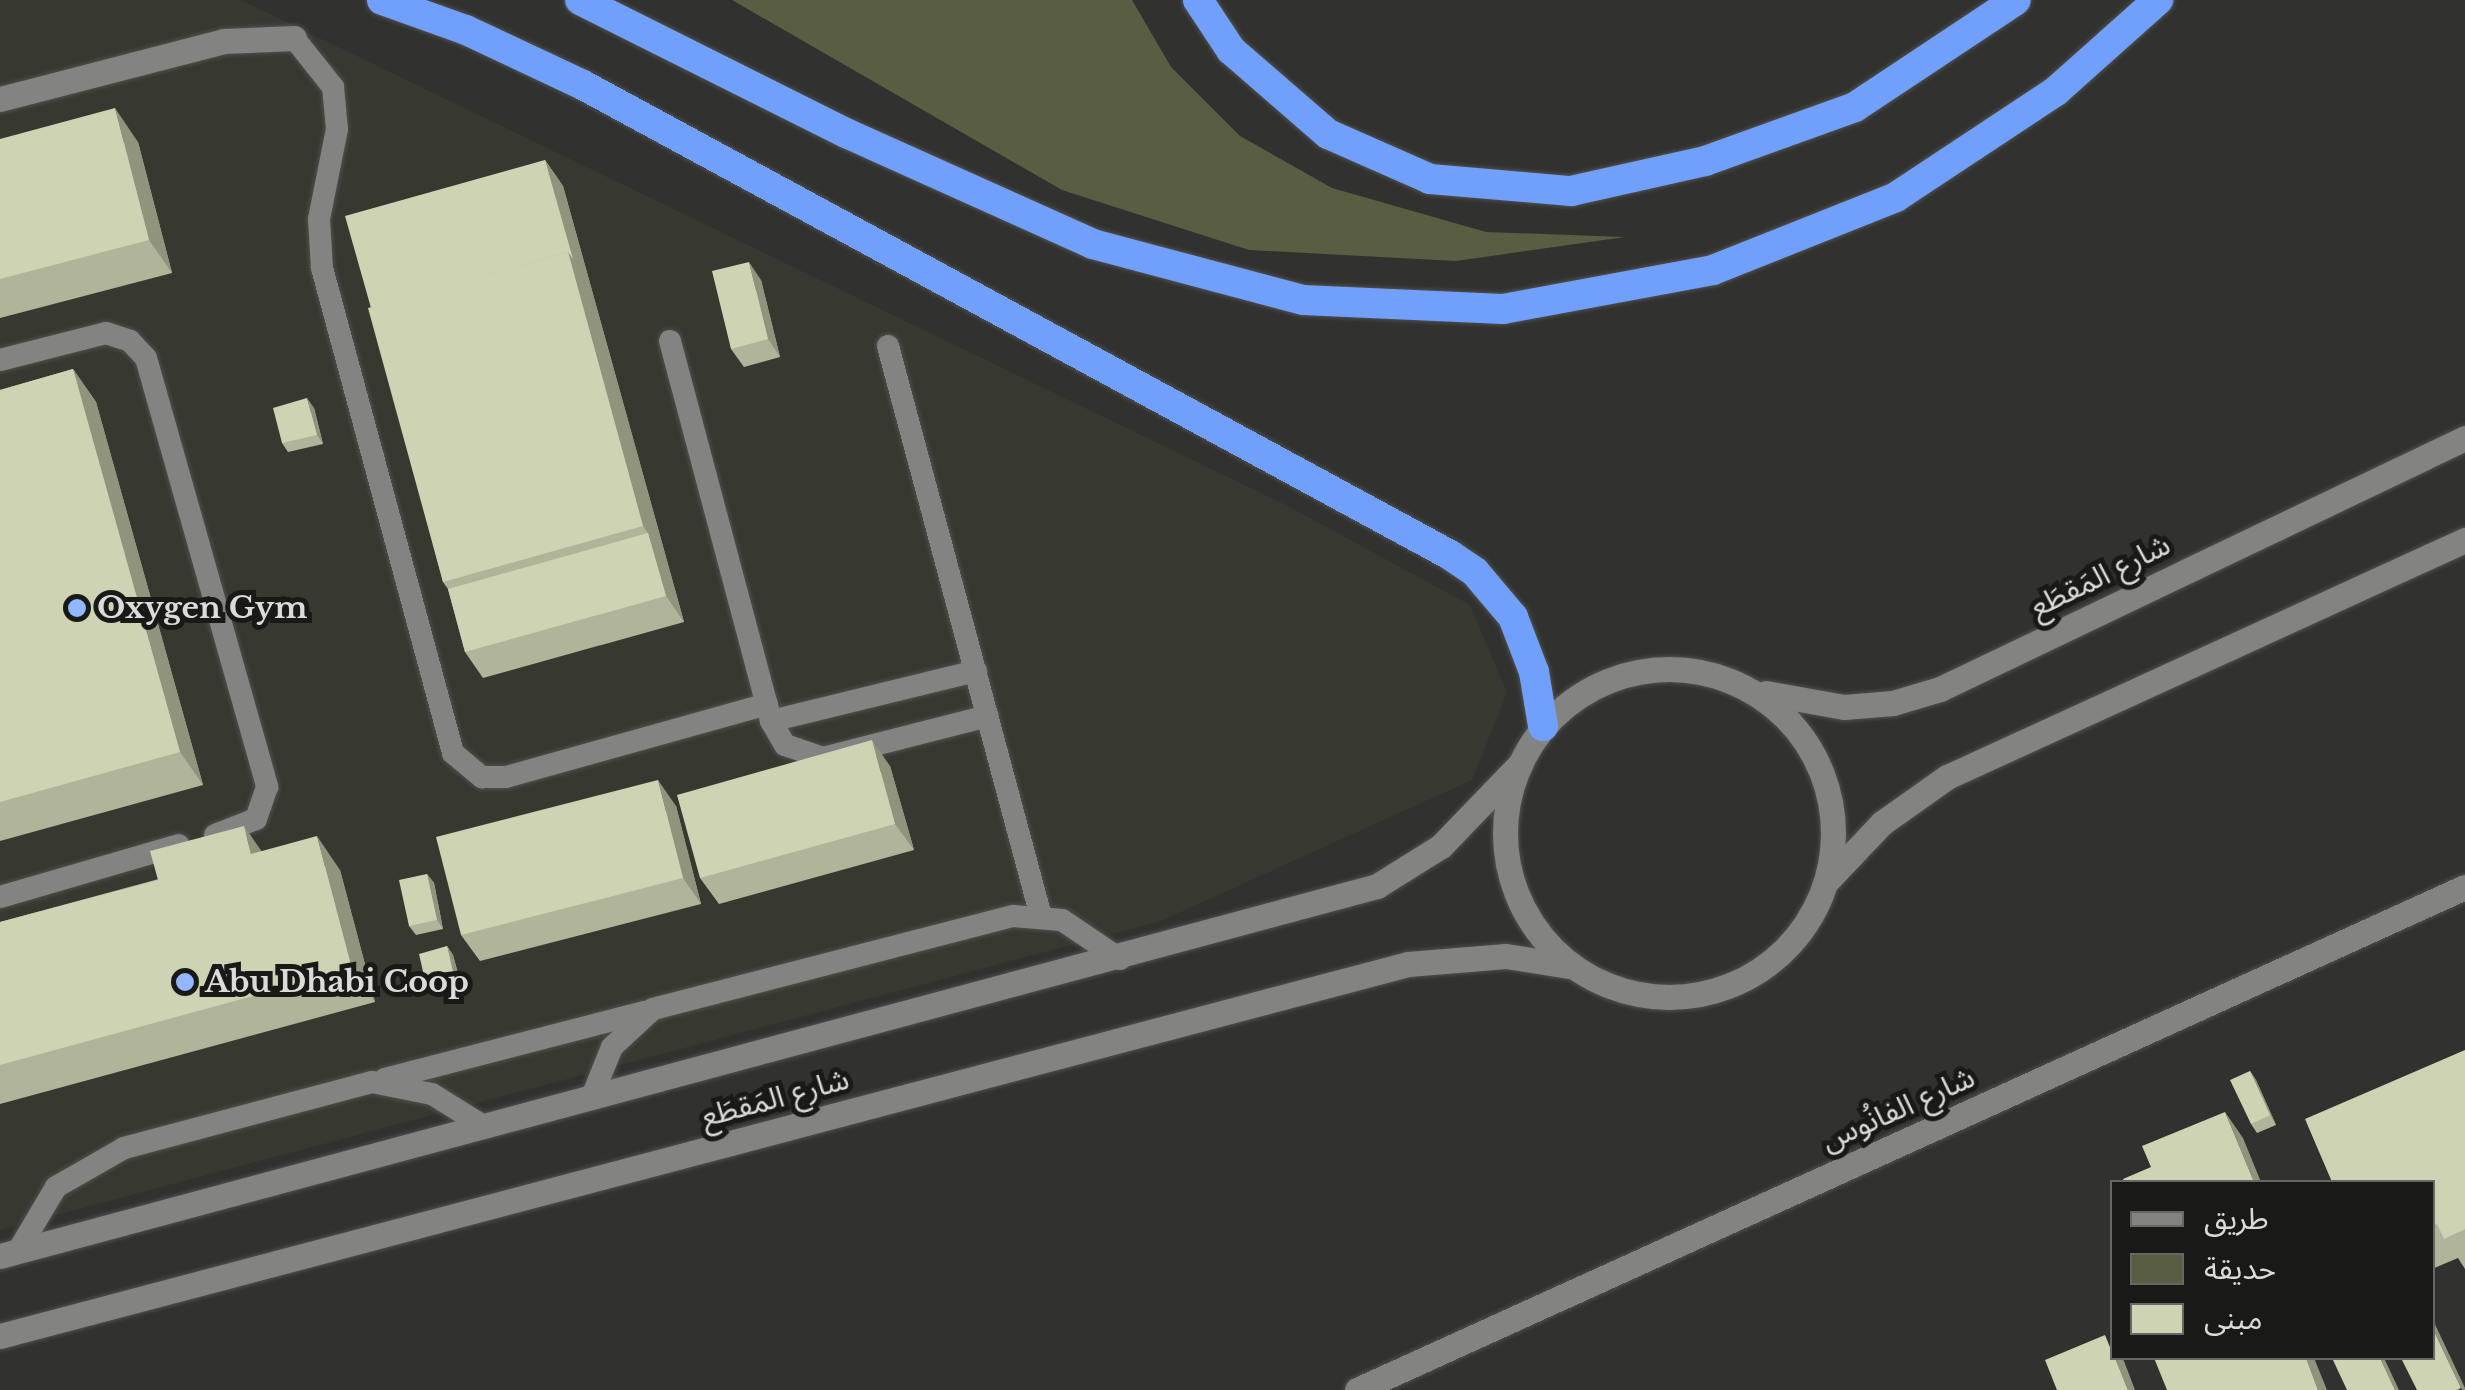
<!DOCTYPE html>
<meta charset="utf-8">
<style>
body{margin:0}
#map{position:relative;width:2465px;height:1390px;overflow:hidden;background:#31312f;font-family:"Libre Baskerville","Noto Sans Arabic",serif}
div>[style]{position:absolute}
.built>*{inset:0;background:#373930}
.green>*{inset:0;background:#595e43}
.roads{filter:drop-shadow(0 0 2px #4f4f4e) drop-shadow(0 0 2px #4f4f4e)}
.lane>*{height:22px;margin:-11px;padding:0 11px;transform-origin:11px;border-radius:11px;background:#838481}
.street>*{height:25px;margin:-12.5px;padding:0 12.5px;transform-origin:12.5px;border-radius:12.5px;background:#838481}
.secondary>*{height:25px;margin:-12.5px;padding:0 12.5px;transform-origin:12.5px;border-radius:12.5px;background:#838481}
.secondary>.ring{margin:-12.5px;padding:0;box-sizing:content-box;background:none;border:25px solid #838481;border-radius:50%}
.highway>*{height:30px;margin:-15px;padding:0 15px;transform-origin:15px;border-radius:15px;background:#70a0fb}
.wall>*{inset:0;background:#b0b59a}
.shaded-wall>*{inset:0;background:#90947d}
.building>*{inset:0;background:#cdd3b3}
.dots>*{width:28px;height:28px;translate:-50% -50%;box-sizing:border-box;border:5px solid #191918;border-radius:50%}
span{translate:-50% -50%;white-space:nowrap;text-align:center;line-height:1.15;-webkit-text-stroke:10px #191918;paint-order:stroke}
.street-label{font-size:30px;color:#dbdbda}
.poi-label{font-size:30px;color:#dbdbda;font-weight:700}
.left{translate:0 -50%;text-align:left}
.legend{position:absolute;left:2110px;top:1180px;width:325px;height:180px;box-sizing:border-box;background:#191918;border:2px solid #676766;margin:0;padding:12px 18px;list-style:none;font-size:30px;color:#dbdbda}
.legend li{display:flex;align-items:center;gap:20px;height:50px}
.legend b{width:50px;border:2px solid #676766}
</style>
<div id="map">
<div class="built">
<div style="clip-path:polygon(0 0,241px 0,1286px 505px,1470px 605px,1507px 692px,1472px 780px,1161px 921px,0 1230px)"></div>
</div>
<div class="green">
<div style="clip-path:polygon(732px 0,1132px 0,1171px 67px,1240px 136px,1332px 188px,1486px 232px,1625px 237px,1456px 261px,1249px 250px,1062px 190px)"></div>
</div>
<div class="roads">
<div class="lane">
<div style="left:294px;top:38px;width:63px;rotate:51.5deg"></div>
<div style="left:333px;top:87px;width:42px;rotate:84.6deg"></div>
<div style="left:337px;top:129px;width:92px;rotate:101.3deg"></div>
<div style="left:319px;top:219px;width:49px;rotate:86.5deg"></div>
<div style="left:322px;top:268px;width:502px;rotate:74.88deg"></div>
<div style="left:453px;top:753px;width:38px;rotate:40deg"></div>
<div style="left:482px;top:777px;width:24px"></div>
<div style="left:506px;top:777px;width:271px;rotate:-15.6deg"></div>
<div style="left:670px;top:341px;width:393px;rotate:75.1deg"></div>
<div style="left:771px;top:721px;width:28px;rotate:60deg"></div>
<div style="left:785px;top:745px;width:40px;rotate:18.9deg"></div>
<div style="left:823px;top:758px;width:170px;rotate:-14.3deg"></div>
<div style="left:888px;top:346px;width:587px;rotate:74.99deg"></div>
<div style="left:0;top:360px;width:109px;rotate:-14.3deg"></div>
<div style="left:106px;top:333px;width:25px;rotate:18deg"></div>
<div style="left:130px;top:341px;width:23px;rotate:47deg"></div>
<div style="left:146px;top:358px;width:446px;rotate:74.2deg"></div>
<div style="left:267px;top:787px;width:34px;rotate:109deg"></div>
<div style="left:256px;top:819px;width:44px;rotate:158.7deg"></div>
<div style="left:771px;top:721px;width:211px;rotate:-13.7deg"></div>
<div style="left:0;top:897px;width:186px;rotate:-16.2deg"></div>
<div style="left:385px;top:1079px;width:268px;rotate:-14.5deg"></div>
<div style="left:591px;top:1099px;width:56px;rotate:-68deg"></div>
<div style="left:612px;top:1047px;width:56px;rotate:-42.8deg"></div>
<div style="left:653px;top:1009px;width:372px;rotate:-14.5deg"></div>
<div style="left:1013px;top:916px;width:49px;rotate:4.7deg"></div>
<div style="left:1062px;top:920px;width:70px;rotate:33.9deg"></div>
<div style="left:18px;top:1251px;width:74px;rotate:-59.3deg"></div>
<div style="left:56px;top:1187px;width:78px;rotate:-29.8deg"></div>
<div style="left:124px;top:1148px;width:257px;rotate:-14.9deg"></div>
<div style="left:372px;top:1082px;width:61px;rotate:11.3deg"></div>
<div style="left:432px;top:1094px;width:62px;rotate:31.9deg"></div>
</div>
<div class="street">
<div style="left:0;top:99px;width:231px;rotate:-14.5deg"></div>
<div style="left:224px;top:41px;width:70px;rotate:-2.5deg"></div>
<div style="left:1357px;top:1390px;width:1217px;rotate:-24.42deg"></div>
</div>
<div class="secondary">
<div class="ring" style="left:1505px;top:669px;width:303px;height:303px"></div>
<div style="left:1766px;top:693px;width:79px;rotate:10.2deg"></div>
<div style="left:1844px;top:707px;width:49px;rotate:-4.7deg"></div>
<div style="left:1893px;top:703px;width:49px;rotate:-16.6deg"></div>
<div style="left:1940px;top:689px;width:582px;rotate:-25.55deg"></div>
<div style="left:1827px;top:881px;width:80px;rotate:-46.5deg"></div>
<div style="left:1882px;top:823px;width:80px;rotate:-35.3deg"></div>
<div style="left:1947px;top:777px;width:570px;rotate:-24.59deg"></div>
<div style="left:0;top:1256px;width:1426px;rotate:-15.04deg"></div>
<div style="left:1377px;top:886px;width:75px;rotate:-32deg"></div>
<div style="left:1441px;top:846px;width:112px;rotate:-46.1deg"></div>
<div style="left:0;top:1336px;width:1456px;rotate:-14.8deg"></div>
<div style="left:1408px;top:964px;width:98px;rotate:-4.7deg"></div>
<div style="left:1506px;top:956px;width:65px;rotate:8.9deg"></div>
</div>
<div class="highway">
<div style="left:382px;top:0;width:89px;rotate:19.7deg"></div>
<div style="left:466px;top:30px;width:129px;rotate:25.2deg"></div>
<div style="left:583px;top:85px;width:986px;rotate:28.46deg"></div>
<div style="left:1450px;top:555px;width:30px;rotate:34deg"></div>
<div style="left:1475px;top:572px;width:59px;rotate:49.8deg"></div>
<div style="left:1513px;top:617px;width:59px;rotate:69.1deg"></div>
<div style="left:1534px;top:672px;width:55px;rotate:80.5deg"></div>
<div style="left:580px;top:0;width:297px;rotate:26.6deg"></div>
<div style="left:846px;top:133px;width:271px;rotate:24.2deg"></div>
<div style="left:1093px;top:244px;width:217px;rotate:14.9deg"></div>
<div style="left:1303px;top:300px;width:200px;rotate:2.6deg"></div>
<div style="left:1503px;top:309px;width:214px;rotate:-10.5deg"></div>
<div style="left:1713px;top:270px;width:197px;rotate:-21.7deg"></div>
<div style="left:1896px;top:197px;width:192px;rotate:-33.5deg"></div>
<div style="left:2056px;top:91px;width:137px;rotate:-41.7deg"></div>
<div style="left:1198px;top:0;width:60px;rotate:56.6deg"></div>
<div style="left:1231px;top:50px;width:128px;rotate:40.9deg"></div>
<div style="left:1328px;top:134px;width:111px;rotate:23.8deg"></div>
<div style="left:1430px;top:179px;width:142px;rotate:4.9deg"></div>
<div style="left:1571px;top:191px;width:137px;rotate:-12.6deg"></div>
<div style="left:1705px;top:161px;width:159px;rotate:-19.8deg"></div>
<div style="left:1855px;top:107px;width:193px;rotate:-33.6deg"></div>
</div>
</div>
<div class="wall">
<div style="clip-path:polygon(0 139px,138px 142px,172px 273px,0 318px)"></div>
<div style="clip-path:polygon(545px 160px,563px 186px,684px 622px,483px 678px,465px 652px,448px 589px,443px 582px,371px 308px)"></div>
<div style="clip-path:polygon(761px 280px,780px 357px,744px 367px,731px 349px)"></div>
<div style="clip-path:polygon(73px 369px,96px 402px,203px 785px,0 841px,0 390px)"></div>
<div style="clip-path:polygon(314px 408px,323px 444px,288px 452px,282px 443px)"></div>
<div style="clip-path:polygon(890px 766px,914px 850px,719px 904px,700px 878px)"></div>
<div style="clip-path:polygon(676px 806px,701px 904px,480px 961px,461px 935px)"></div>
<div style="clip-path:polygon(262px 851px,340px 870px,375px 1002px,0 1104px,0 922px)"></div>
<div style="clip-path:polygon(427px 874px,434px 883px,443px 929px,416px 935px,409px 926px)"></div>
<div style="clip-path:polygon(447px 946px,453px 955px,460px 981px,431px 989px,425px 980px)"></div>
<div style="clip-path:polygon(2465px 1050px,2465px 1269px,2458px 1258px,2432px 1269px,2432px 1182px)"></div>
<div style="clip-path:polygon(2250px 1071px,2256px 1080px,2276px 1125px,2257px 1133px,2251px 1124px)"></div>
</div>
<div class="shaded-wall">
<div style="clip-path:polygon(115px 108px,138px 142px,172px 273px,149px 240px)"></div>
<div style="clip-path:polygon(545px 160px,563px 186px,684px 622px,666px 596px,648px 533px,643px 526px,568px 252px)"></div>
<div style="clip-path:polygon(749px 262px,761px 280px,780px 357px,768px 339px)"></div>
<div style="clip-path:polygon(73px 369px,96px 402px,203px 785px,180px 752px)"></div>
<div style="clip-path:polygon(307px 398px,314px 408px,323px 444px,317px 435px)"></div>
<div style="clip-path:polygon(872px 740px,890px 766px,914px 850px,895px 824px)"></div>
<div style="clip-path:polygon(658px 780px,676px 806px,701px 904px,683px 878px)"></div>
<div style="clip-path:polygon(244px 826px,267px 859px,251px 854px)"></div>
<div style="clip-path:polygon(317px 836px,340px 870px,375px 1002px,352px 969px)"></div>
<div style="clip-path:polygon(427px 874px,434px 883px,443px 929px,437px 920px)"></div>
<div style="clip-path:polygon(447px 946px,453px 955px,460px 981px,453px 972px)"></div>
<div style="clip-path:polygon(2250px 1071px,2256px 1080px,2276px 1125px,2270px 1115px)"></div>
<div style="clip-path:polygon(2225px 1112px,2243px 1138px,2261px 1182px,2254px 1182px)"></div>
<div style="clip-path:polygon(2432px 1318px,2465px 1388px,2465px 1390px,2462px 1390px,2432px 1327px)"></div>
<div style="clip-path:polygon(2115px 1358px,2121px 1358px,2124px 1361px,2135px 1390px,2128px 1390px)"></div>
<div style="clip-path:polygon(2306px 1358px,2314px 1358px,2327px 1390px,2318px 1390px)"></div>
<div style="clip-path:polygon(2380px 1358px,2384px 1358px,2399px 1390px,2395px 1390px)"></div>
</div>
<div class="building">
<div style="clip-path:polygon(115px 108px,149px 240px,0 279px,0 139px)"></div>
<div style="clip-path:polygon(545px 160px,573px 259px,568px 252px,371px 308px,345px 216px)"></div>
<div style="clip-path:polygon(568px 252px,643px 526px,443px 582px,368px 308px)"></div>
<div style="clip-path:polygon(749px 262px,768px 339px,731px 349px,712px 271px)"></div>
<div style="clip-path:polygon(73px 369px,180px 752px,0 802px,0 390px)"></div>
<div style="clip-path:polygon(307px 398px,317px 435px,282px 443px,273px 408px)"></div>
<div style="clip-path:polygon(648px 533px,666px 596px,465px 652px,448px 589px)"></div>
<div style="clip-path:polygon(872px 740px,895px 824px,700px 878px,677px 795px)"></div>
<div style="clip-path:polygon(658px 780px,683px 878px,461px 935px,436px 837px)"></div>
<div style="clip-path:polygon(244px 826px,251px 854px,317px 836px,352px 969px,0 1065px,0 922px,158px 880px,150px 851px)"></div>
<div style="clip-path:polygon(427px 874px,437px 920px,409px 926px,399px 880px)"></div>
<div style="clip-path:polygon(447px 946px,453px 972px,425px 980px,419px 954px)"></div>
<div style="clip-path:polygon(2465px 1050px,2465px 1229px,2444px 1239px,2437px 1224px,2432px 1226px,2432px 1182px,2332px 1182px,2305px 1119px)"></div>
<div style="clip-path:polygon(2250px 1071px,2270px 1115px,2251px 1124px,2230px 1080px)"></div>
<div style="clip-path:polygon(2225px 1112px,2254px 1182px,2124px 1182px,2123px 1179px,2151px 1167px,2142px 1146px)"></div>
<div style="clip-path:polygon(2432px 1327px,2461px 1388px,2457px 1390px,2417px 1390px,2401px 1358px,2432px 1358px)"></div>
<div style="clip-path:polygon(2105px 1335px,2112px 1352px,2112px 1358px,2115px 1358px,2128px 1390px,2057px 1390px,2045px 1360px)"></div>
<div style="clip-path:polygon(2154px 1358px,2306px 1358px,2318px 1390px,2167px 1390px)"></div>
<div style="clip-path:polygon(2332px 1358px,2380px 1358px,2395px 1390px,2347px 1390px)"></div>
</div>
<div class="dots">
<div style="left:77px;top:608px;background:#92b7fd"></div>
<div style="left:185px;top:982px;background:#92b7fd"></div>
</div>
<div class="street-label">
<span style="left:2100px;top:576px;rotate:-26deg">شارع المَقطَع</span>
<span style="left:775px;top:1098px;rotate:-15deg">شارع المَقطَع</span>
<span style="left:1898px;top:1109px;rotate:-24deg">شارع الفانُوس</span>
</div>
<div class="poi-label">
<span class="left" style="left:97px;top:608px">Oxygen Gym</span>
<span class="left" style="left:205px;top:982px">Abu Dhabi Coop</span>
</div>
<ul class="legend">
<li><b style="height:12px;background:#838481"></b>طريق</li>
<li><b style="height:28px;background:#595e43"></b>حديقة</li>
<li><b style="height:28px;background:#cdd3b3"></b>مبنى</li>
</ul>
</div>
